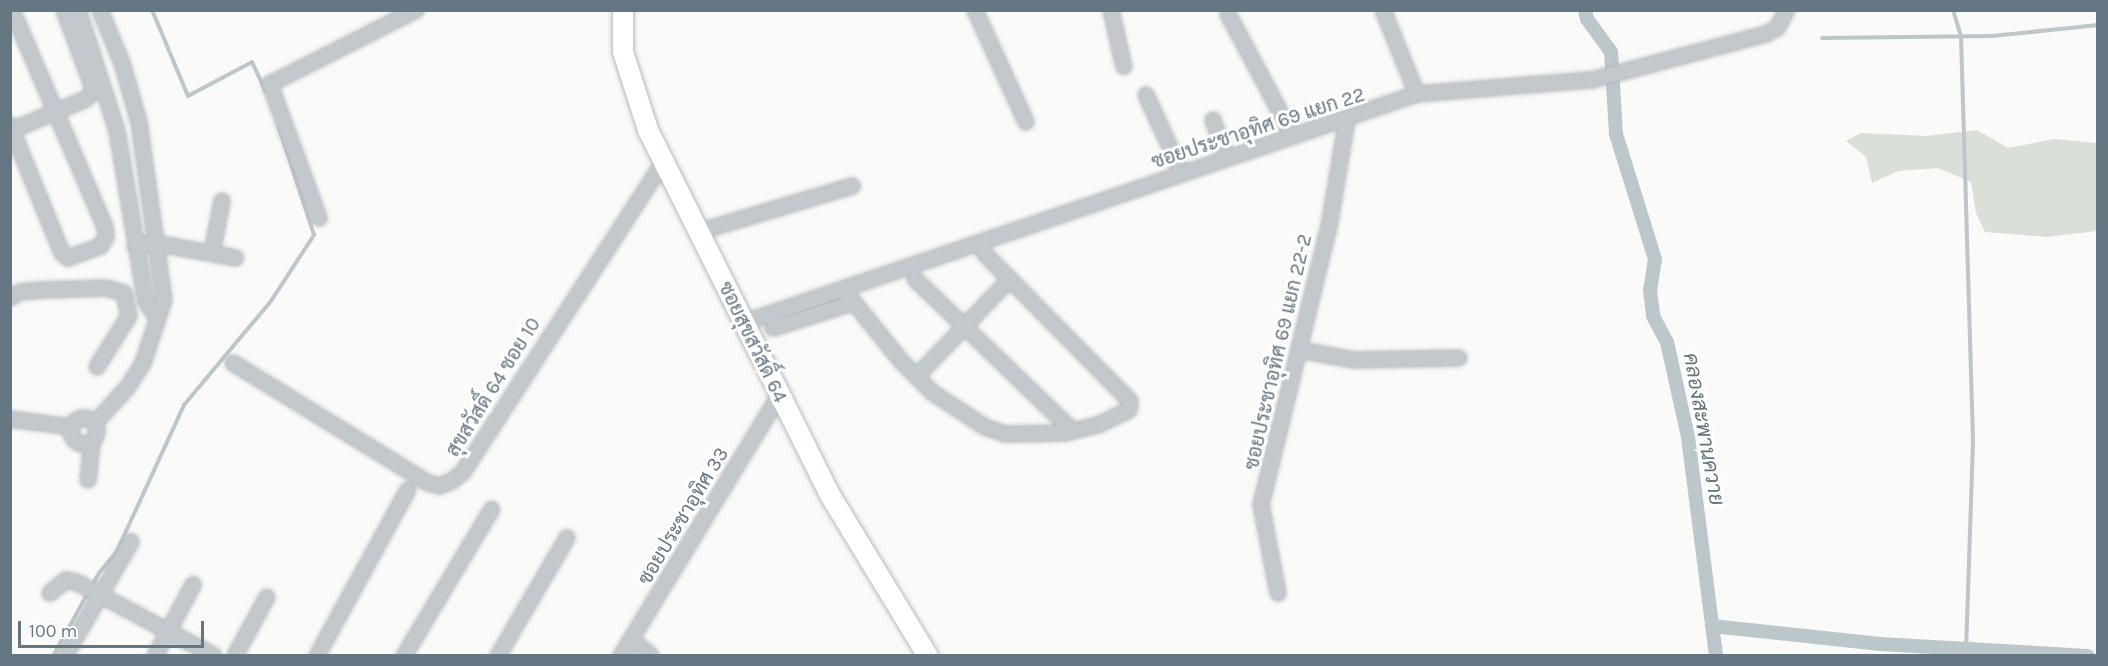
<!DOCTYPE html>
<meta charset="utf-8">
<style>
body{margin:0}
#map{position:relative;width:2108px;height:666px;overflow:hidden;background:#fafaf8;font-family:Karla,Sarabun,sans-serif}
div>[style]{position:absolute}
.green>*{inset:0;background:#dadfd7}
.stream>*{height:4px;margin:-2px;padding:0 2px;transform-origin:2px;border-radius:2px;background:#bbc7cb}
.canal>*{height:14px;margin:-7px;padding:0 7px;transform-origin:7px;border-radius:7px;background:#bbc7cb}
.roads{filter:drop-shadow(0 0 2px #b3babf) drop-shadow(0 0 2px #b3babf)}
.street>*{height:14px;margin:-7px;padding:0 7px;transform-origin:7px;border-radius:7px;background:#c3c8cc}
.street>.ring{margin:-7px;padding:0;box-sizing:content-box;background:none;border:14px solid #c3c8cc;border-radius:50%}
.secondary>*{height:20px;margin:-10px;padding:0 10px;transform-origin:10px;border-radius:10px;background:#fff}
span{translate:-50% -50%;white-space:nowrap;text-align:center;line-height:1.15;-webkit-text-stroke:6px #fff;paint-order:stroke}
.street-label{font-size:20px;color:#657683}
.water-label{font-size:21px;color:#60757c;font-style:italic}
.frame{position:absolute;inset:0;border:12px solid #657683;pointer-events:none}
.scale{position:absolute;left:18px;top:621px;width:186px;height:27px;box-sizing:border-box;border:3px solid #657683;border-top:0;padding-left:8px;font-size:18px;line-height:21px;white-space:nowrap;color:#657683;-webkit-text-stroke:4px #fff;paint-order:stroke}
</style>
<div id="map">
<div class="green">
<div style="clip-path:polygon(1977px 130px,2008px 148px,2054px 139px,2097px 143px,2097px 231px,2046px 237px,1985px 232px,1976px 213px,1971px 182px,1938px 168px,1898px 171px,1872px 183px,1866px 157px,1846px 141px,1861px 133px,1926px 136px)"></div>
</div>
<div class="stream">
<div style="left:152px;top:10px;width:93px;rotate:67.3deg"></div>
<div style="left:188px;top:96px;width:72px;rotate:-28deg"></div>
<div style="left:252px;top:62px;width:33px;rotate:65deg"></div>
<div style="left:1953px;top:10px;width:27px;rotate:73deg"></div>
<div style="left:1961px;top:36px;width:405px;rotate:88.3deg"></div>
<div style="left:1973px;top:441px;width:208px;rotate:91.9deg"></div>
<div style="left:1822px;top:38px;width:170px;rotate:-0.7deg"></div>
<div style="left:1992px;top:36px;width:107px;rotate:-5.9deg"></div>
<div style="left:53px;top:656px;width:95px;rotate:-61deg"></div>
<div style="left:99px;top:573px;width:26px;rotate:-50deg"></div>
<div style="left:116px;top:553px;width:163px;rotate:-65.3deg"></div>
<div style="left:184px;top:405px;width:136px;rotate:-50.1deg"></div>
<div style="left:271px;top:301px;width:79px;rotate:-56.9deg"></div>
<div style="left:314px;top:235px;width:114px;rotate:-108deg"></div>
</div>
<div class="canal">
<div style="left:1585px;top:10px;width:9px;rotate:77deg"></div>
<div style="left:1587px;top:19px;width:41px;rotate:54deg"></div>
<div style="left:1611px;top:52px;width:82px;rotate:86.5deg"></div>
<div style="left:1616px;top:134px;width:131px;rotate:72.7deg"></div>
<div style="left:1655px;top:259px;width:31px;rotate:99deg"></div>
<div style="left:1650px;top:290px;width:26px;rotate:83deg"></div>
<div style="left:1653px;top:316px;width:30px;rotate:62deg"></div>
<div style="left:1667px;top:342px;width:97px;rotate:77.5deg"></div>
<div style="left:1688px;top:437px;width:221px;rotate:82.7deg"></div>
<div style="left:1712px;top:626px;width:169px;rotate:6.1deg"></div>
<div style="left:1880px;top:644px;width:208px;rotate:3.3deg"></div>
</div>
<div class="roads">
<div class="street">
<div style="left:78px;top:10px;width:127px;rotate:72.1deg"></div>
<div style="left:117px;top:131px;width:173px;rotate:80.4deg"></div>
<div style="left:146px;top:302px;width:19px;rotate:55deg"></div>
<div style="left:975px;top:10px;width:123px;rotate:65.5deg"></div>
<div style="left:1111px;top:10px;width:58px;rotate:77.2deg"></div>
<div style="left:1383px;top:10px;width:91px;rotate:68deg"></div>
<div style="left:1228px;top:14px;width:138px;rotate:62deg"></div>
<div style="left:1146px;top:95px;width:86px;rotate:65.2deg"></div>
<div style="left:1213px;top:120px;width:41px;rotate:70.3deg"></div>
<div style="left:10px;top:125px;width:138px;rotate:67.9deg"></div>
<div style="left:62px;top:253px;width:8px;rotate:40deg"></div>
<div style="left:68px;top:258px;width:35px;rotate:-20deg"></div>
<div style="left:101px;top:246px;width:10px;rotate:-61deg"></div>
<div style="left:106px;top:237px;width:10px;rotate:-96deg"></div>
<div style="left:105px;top:227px;width:236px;rotate:-113.2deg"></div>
<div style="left:10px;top:131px;width:82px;rotate:-22.8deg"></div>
<div style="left:86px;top:99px;width:8px;rotate:-45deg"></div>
<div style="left:92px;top:93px;width:8px;rotate:-90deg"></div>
<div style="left:92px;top:85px;width:80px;rotate:-110.5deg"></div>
<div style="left:319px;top:218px;width:143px;rotate:-110.1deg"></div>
<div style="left:270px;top:84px;width:164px;rotate:-26.9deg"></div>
<div style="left:698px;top:232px;width:161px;rotate:-16.6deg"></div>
<div style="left:135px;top:246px;width:19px;rotate:-9deg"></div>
<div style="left:154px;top:243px;width:83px;rotate:10.4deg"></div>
<div style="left:212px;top:253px;width:53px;rotate:-79.1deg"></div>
<div style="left:915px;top:279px;width:219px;rotate:43.9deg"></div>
<div style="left:843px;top:289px;width:94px;rotate:51.1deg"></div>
<div style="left:902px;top:362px;width:44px;rotate:45deg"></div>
<div style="left:933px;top:393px;width:62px;rotate:33.2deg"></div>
<div style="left:985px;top:427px;width:21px;rotate:19deg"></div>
<div style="left:1005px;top:434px;width:60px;rotate:-1deg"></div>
<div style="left:1065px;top:433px;width:34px;rotate:-14deg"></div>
<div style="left:1098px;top:425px;width:34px;rotate:-26deg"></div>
<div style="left:1129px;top:410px;width:9px;rotate:-84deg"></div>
<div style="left:1130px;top:401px;width:7px;rotate:-135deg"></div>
<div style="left:1125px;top:396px;width:201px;rotate:-134.6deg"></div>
<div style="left:10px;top:298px;width:12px;rotate:-31deg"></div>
<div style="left:20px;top:292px;width:23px;rotate:-5deg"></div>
<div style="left:43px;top:290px;width:63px;rotate:-1.8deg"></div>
<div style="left:106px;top:288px;width:19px;rotate:16deg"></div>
<div style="left:124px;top:293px;width:24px;rotate:78deg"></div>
<div style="left:129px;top:316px;width:60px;rotate:122.1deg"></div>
<div style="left:743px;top:323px;width:712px;rotate:-18.77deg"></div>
<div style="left:1417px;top:94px;width:176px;rotate:-4.6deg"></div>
<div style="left:1592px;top:80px;width:180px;rotate:-14.8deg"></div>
<div style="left:1766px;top:34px;width:13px;rotate:-29deg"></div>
<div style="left:1777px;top:28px;width:21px;rotate:-61deg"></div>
<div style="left:773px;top:328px;width:84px;rotate:-17.4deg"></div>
<div style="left:1300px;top:350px;width:56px;rotate:10.3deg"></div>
<div style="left:1355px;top:360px;width:104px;rotate:-1.1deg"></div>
<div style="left:233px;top:363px;width:229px;rotate:31.6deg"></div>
<div style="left:428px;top:483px;width:12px;rotate:14deg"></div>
<div style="left:440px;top:486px;width:13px;rotate:-23deg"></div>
<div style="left:452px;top:481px;width:14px;rotate:-39deg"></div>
<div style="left:463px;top:472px;width:372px;rotate:-57.1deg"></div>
<div style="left:917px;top:376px;width:134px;rotate:-46.2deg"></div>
<div class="ring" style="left:71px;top:418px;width:12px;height:12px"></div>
<div style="left:10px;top:419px;width:63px;rotate:7.4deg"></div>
<div style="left:95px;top:423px;width:47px;rotate:-47.6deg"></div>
<div style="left:127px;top:388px;width:30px;rotate:-57deg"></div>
<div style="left:143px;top:363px;width:66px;rotate:-71.6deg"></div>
<div style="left:164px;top:300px;width:180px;rotate:-98deg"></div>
<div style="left:139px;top:122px;width:61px;rotate:-106.1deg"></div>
<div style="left:122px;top:63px;width:57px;rotate:-112.5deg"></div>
<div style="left:88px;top:480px;width:38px;rotate:-84deg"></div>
<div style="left:50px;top:593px;width:21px;rotate:-39deg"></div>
<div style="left:66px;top:580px;width:12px;rotate:14deg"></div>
<div style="left:78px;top:583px;width:154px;rotate:28.2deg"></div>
<div style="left:1278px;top:593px;width:90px;rotate:-100.9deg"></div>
<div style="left:1261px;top:505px;width:292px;rotate:-76.3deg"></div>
<div style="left:1330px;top:221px;width:103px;rotate:-80.5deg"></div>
<div style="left:631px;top:639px;width:26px;rotate:40deg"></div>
<div style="left:65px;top:656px;width:132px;rotate:-59.9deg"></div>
<div style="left:155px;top:656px;width:81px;rotate:-61.8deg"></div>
<div style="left:235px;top:656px;width:67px;rotate:-61.5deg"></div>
<div style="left:317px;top:656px;width:189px;rotate:-61.3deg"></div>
<div style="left:404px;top:656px;width:171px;rotate:-59.1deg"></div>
<div style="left:498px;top:656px;width:137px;rotate:-59.7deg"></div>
<div style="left:621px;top:656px;width:304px;rotate:-58.7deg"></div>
</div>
<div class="secondary">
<div style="left:623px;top:10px;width:42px;rotate:90deg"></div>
<div style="left:623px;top:52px;width:82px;rotate:72.2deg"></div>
<div style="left:648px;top:130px;width:408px;rotate:63.5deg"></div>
<div style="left:830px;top:495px;width:188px;rotate:58.7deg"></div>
</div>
</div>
<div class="street-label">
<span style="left:1258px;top:128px;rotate:-18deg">ซอยประชาอุทิศ 69 แยก 22</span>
<span style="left:753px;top:342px;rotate:64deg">ซอยสุขสวัสดิ์ 64</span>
<span style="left:1278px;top:352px;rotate:-77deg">ซอยประชาอุทิศ 69 แยก 22-2</span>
<span style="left:493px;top:387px;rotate:-58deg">สุขสวัสดิ์ 64 ซอย 10</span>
<span style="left:683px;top:516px;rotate:-59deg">ซอยประชาอุทิศ 33</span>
</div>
<div class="water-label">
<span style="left:1704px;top:429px;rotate:80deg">คลองสะพานควาย</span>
</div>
<div class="frame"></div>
<div class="scale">100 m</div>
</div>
